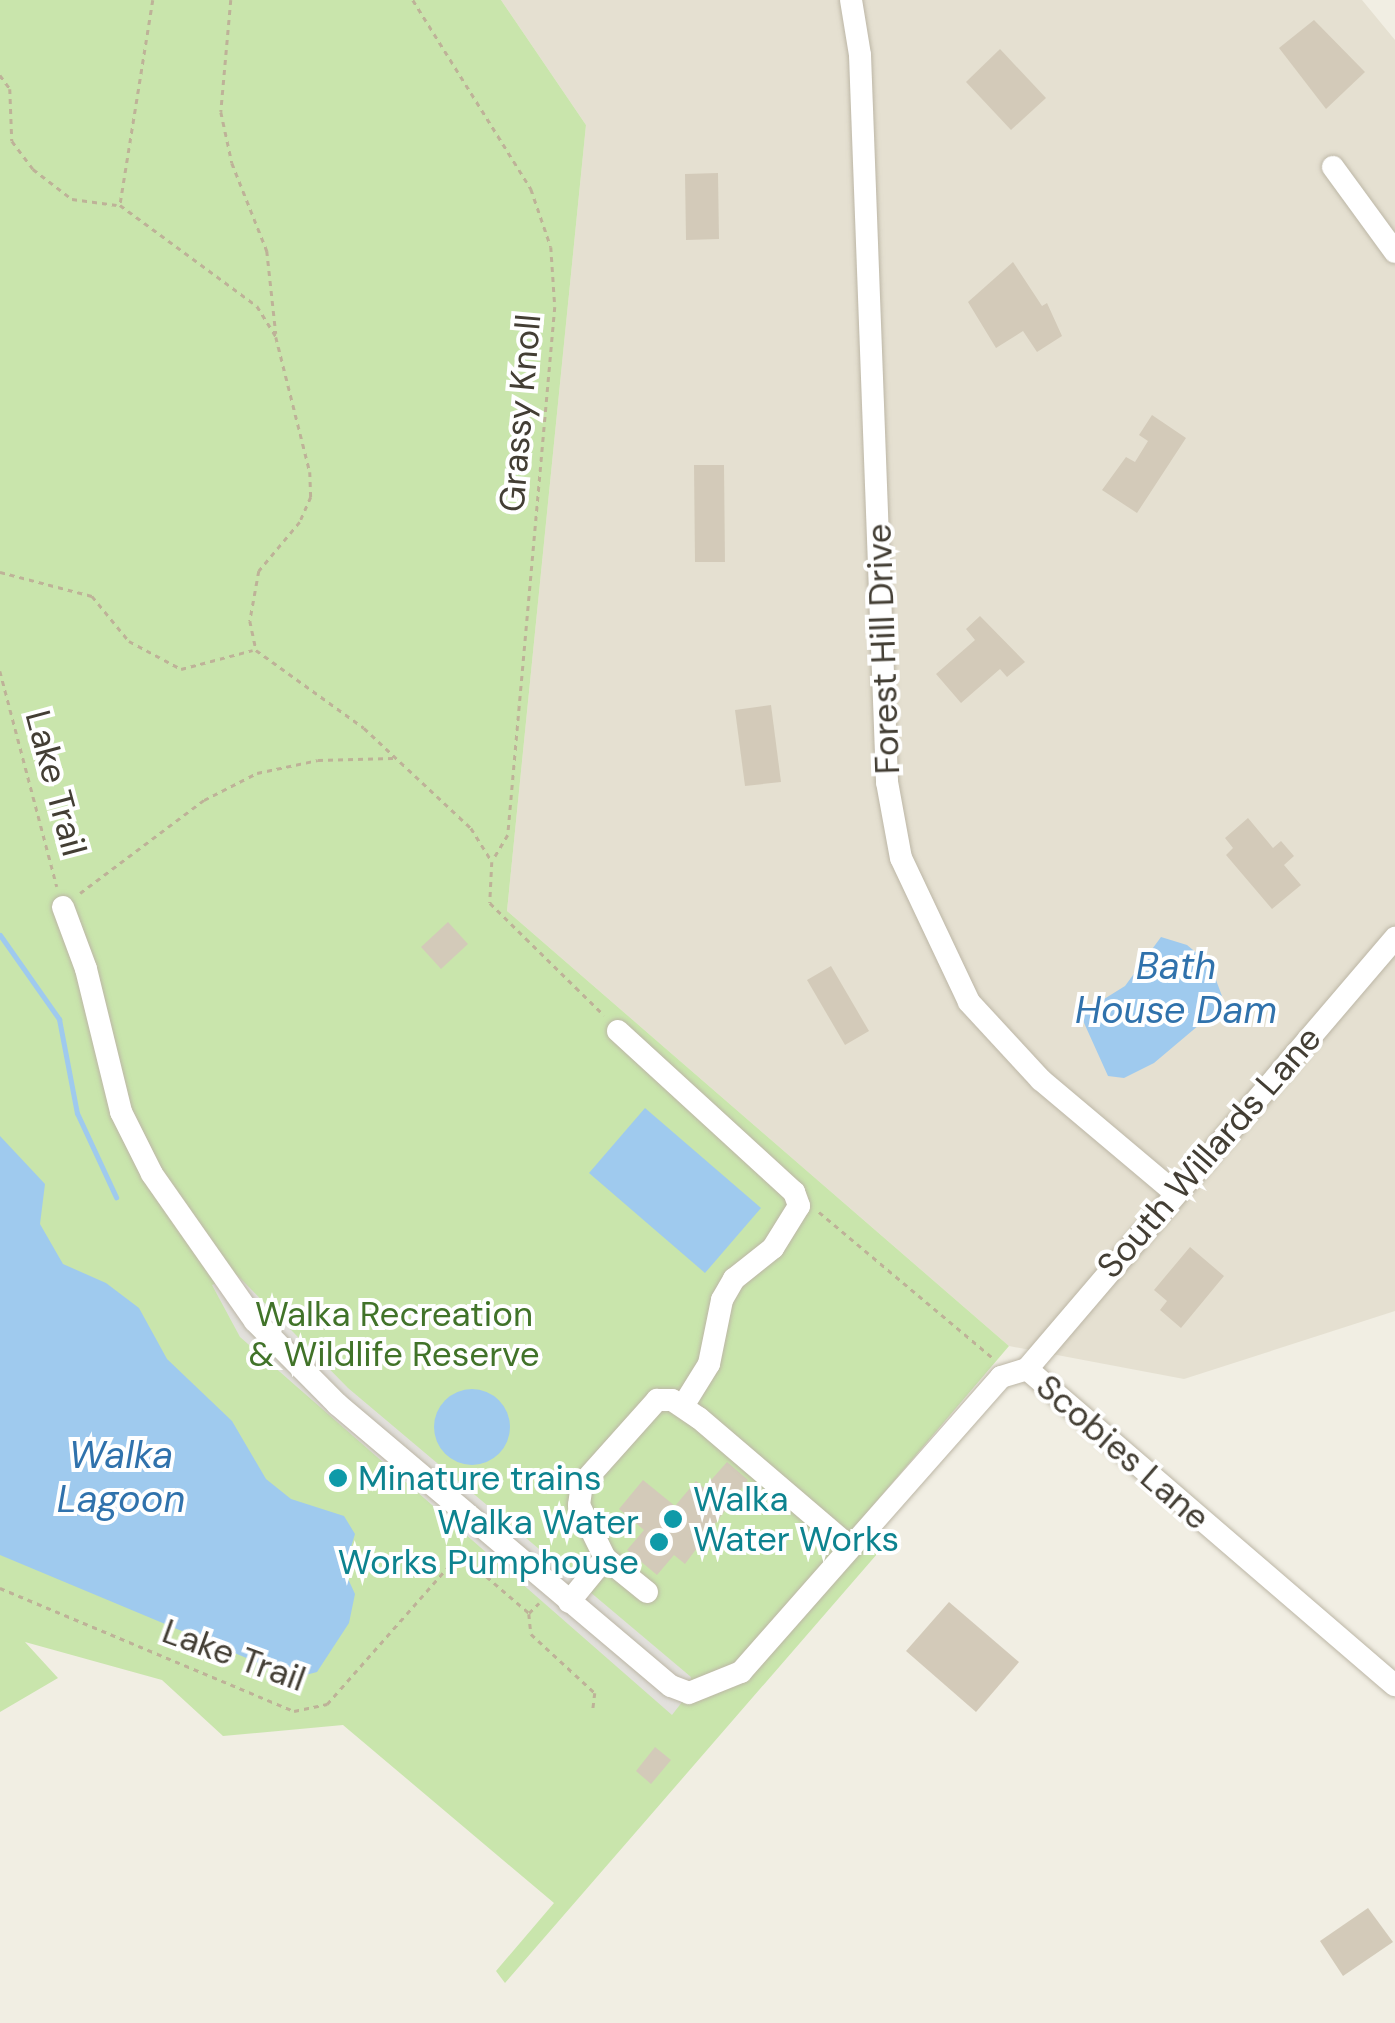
<!DOCTYPE html>
<style>
body{margin:0}
#map{position:relative;width:1395px;height:2023px;overflow:hidden;background:#f1eee3;font-family:"DM Sans",sans-serif}
div>[style]{position:absolute}
.residential>*{inset:0;background:#e5e0d1}
.green>*{inset:0;background:#c9e5ac}
.parking>*{inset:0;background:#e2e0dc}
.water>*{inset:0;background:#9fcaee}
.round{border-radius:50%}
.stream>*{height:5px;margin:-2.5px;padding:0 2.5px;transform-origin:2.5px;border-radius:2.5px;background:#9fcaee}
.building>*{inset:0;background:#d3cab9}
.path>*{height:2.5px;margin-top:-1.25px;transform-origin:0;background:repeating-linear-gradient(90deg,#beb298 0 5px,transparent 0 10px)}
.roads{filter:drop-shadow(0 0 2px #bcb6a6) drop-shadow(0 0 2px #bcb6a6)}
.minor>*{height:22px;margin:-11px;padding:0 11px;transform-origin:11px;border-radius:11px;background:#fff}
.dots>*{width:28px;height:28px;translate:-50% -50%;box-sizing:border-box;border:5px solid #fff;border-radius:50%}
span{translate:-50% -50%;white-space:nowrap;text-align:center;line-height:1.15;-webkit-text-stroke:8px #fff;paint-order:stroke}
.street-label{font-size:35px;color:#433e34}
.park-label{font-size:35px;color:#417329}
.culture-label{font-size:35px;color:#0d838f}
.left{translate:0 -50%;text-align:left}
.right{translate:-100% -50%;text-align:right}
.water-label{font-size:38px;color:#3072ac;font-style:italic}
</style>
<div id="map">
<div class="residential">
<div style="clip-path:polygon(501px 0,1362px 0,1395px 40px,1395px 1311px,1184px 1379px,1009px 1346px,507px 911px,586px 125px)"></div>
</div>
<div class="green">
<div style="clip-path:polygon(0 0,501px 0,586px 125px,507px 911px,1009px 1346px,858px 1523px,884px 1546px,505px 1983px,496px 1971px,554px 1903px,343px 1725px,223px 1736px,162px 1680px,25px 1642px,58px 1678px,0 1712px)"></div>
</div>
<div class="parking">
<div style="clip-path:polygon(237px 1275px,348px 1388px,691px 1677px,689px 1693px,672px 1715px,240px 1337px,212px 1285px)"></div>
</div>
<div class="water">
<div style="clip-path:polygon(1161px 937px,1187px 945px,1210px 964px,1222px 996px,1218px 1009px,1154px 1063px,1124px 1078px,1108px 1076px,1080px 1014px,1125px 986px)"></div>
<div style="clip-path:polygon(645px 1108px,761px 1208px,705px 1273px,589px 1173px)"></div>
<div style="clip-path:polygon(0 1136px,45px 1184px,40px 1224px,63px 1264px,106px 1283px,139px 1308px,167px 1359px,232px 1421px,266px 1479px,291px 1499px,344px 1516px,355px 1534px,344px 1570px,355px 1594px,349px 1623px,317px 1672px,294px 1678px,0 1555px)"></div>
<div class="round" style="left:434px;top:1389px;width:76px;height:76px"></div>
</div>
<div class="stream">
<div style="left:0;top:935px;width:103px;rotate:54.9deg"></div>
<div style="left:59px;top:1019px;width:96px;rotate:79.2deg"></div>
<div style="left:77px;top:1113px;width:93px;rotate:65.1deg"></div>
</div>
<div class="building">
<div style="clip-path:polygon(1314px 20px,1365px 72px,1326px 109px,1279px 48px)"></div>
<div style="clip-path:polygon(1000px 49px,1046px 98px,1011px 130px,966px 82px)"></div>
<div style="clip-path:polygon(718px 173px,719px 239px,686px 240px,685px 174px)"></div>
<div style="clip-path:polygon(1013px 262px,1042px 306px,1047px 303px,1062px 336px,1037px 352px,1023px 331px,996px 348px,968px 302px)"></div>
<div style="clip-path:polygon(1152px 415px,1186px 438px,1137px 513px,1102px 490px,1126px 457px,1135px 462px,1148px 441px,1139px 435px)"></div>
<div style="clip-path:polygon(694px 465px,724px 465px,725px 562px,695px 562px)"></div>
<div style="clip-path:polygon(980px 616px,1025px 662px,1007px 677px,1000px 669px,961px 703px,936px 674px,975px 640px,966px 629px)"></div>
<div style="clip-path:polygon(771px 705px,781px 782px,745px 786px,735px 710px)"></div>
<div style="clip-path:polygon(1248px 818px,1273px 848px,1281px 841px,1294px 856px,1284px 865px,1301px 885px,1272px 909px,1226px 855px,1233px 848px,1225px 838px)"></div>
<div style="clip-path:polygon(448px 922px,468px 944px,441px 969px,421px 947px)"></div>
<div style="clip-path:polygon(831px 966px,869px 1031px,845px 1045px,807px 980px)"></div>
<div style="clip-path:polygon(1190px 1247px,1224px 1276px,1181px 1328px,1160px 1310px,1167px 1301px,1154px 1290px)"></div>
<div style="clip-path:polygon(727px 1462px,748px 1480px,685px 1564px,674px 1555px,657px 1575px,627px 1550px,644px 1530px,619px 1509px,643px 1480px,675px 1506px,696px 1481px,704px 1488px)"></div>
<div style="clip-path:polygon(949px 1602px,1019px 1662px,976px 1712px,906px 1651px)"></div>
<div style="clip-path:polygon(655px 1747px,671px 1760px,651px 1784px,636px 1771px)"></div>
<div style="clip-path:polygon(1368px 1908px,1393px 1942px,1343px 1976px,1320px 1941px)"></div>
</div>
<div class="path">
<div style="left:153px;top:0;width:208px;rotate:99.1deg"></div>
<div style="left:120px;top:205px;width:170px;rotate:36.4deg"></div>
<div style="left:257px;top:306px;width:36px;rotate:58deg"></div>
<div style="left:276px;top:337px;width:139px;rotate:75.9deg"></div>
<div style="left:310px;top:472px;width:25px;rotate:88deg"></div>
<div style="left:311px;top:497px;width:27px;rotate:114deg"></div>
<div style="left:300px;top:522px;width:64px;rotate:129.9deg"></div>
<div style="left:259px;top:571px;width:51px;rotate:100.2deg"></div>
<div style="left:250px;top:621px;width:30px;rotate:78deg"></div>
<div style="left:256px;top:650px;width:133px;rotate:35.8deg"></div>
<div style="left:364px;top:728px;width:146px;rotate:43.1deg"></div>
<div style="left:471px;top:828px;width:40px;rotate:58deg"></div>
<div style="left:492px;top:862px;width:41px;rotate:92.8deg"></div>
<div style="left:490px;top:903px;width:160px;rotate:44.5deg"></div>
<div style="left:231px;top:0;width:112px;rotate:95.1deg"></div>
<div style="left:221px;top:112px;width:52px;rotate:77.8deg"></div>
<div style="left:232px;top:163px;width:95px;rotate:68.3deg"></div>
<div style="left:267px;top:251px;width:83px;rotate:83.8deg"></div>
<div style="left:413px;top:0;width:223px;rotate:58deg"></div>
<div style="left:531px;top:189px;width:61px;rotate:71deg"></div>
<div style="left:551px;top:247px;width:60px;rotate:86.2deg"></div>
<div style="left:555px;top:307px;width:530px;rotate:95.09deg"></div>
<div style="left:508px;top:835px;width:29px;rotate:121deg"></div>
<div style="left:0;top:75px;width:17px;rotate:54deg"></div>
<div style="left:10px;top:89px;width:52px;rotate:87.8deg"></div>
<div style="left:12px;top:141px;width:35px;rotate:53deg"></div>
<div style="left:33px;top:169px;width:49px;rotate:37.6deg"></div>
<div style="left:72px;top:199px;width:45px;rotate:7.6deg"></div>
<div style="left:0;top:572px;width:95px;rotate:14.6deg"></div>
<div style="left:92px;top:596px;width:58px;rotate:50.6deg"></div>
<div style="left:129px;top:641px;width:59px;rotate:28.3deg"></div>
<div style="left:181px;top:669px;width:74px;rotate:-14.8deg"></div>
<div style="left:0;top:671px;width:223px;rotate:75.2deg"></div>
<div style="left:80px;top:893px;width:155px;rotate:-36.9deg"></div>
<div style="left:204px;top:800px;width:59px;rotate:-27deg"></div>
<div style="left:257px;top:773px;width:62px;rotate:-12deg"></div>
<div style="left:318px;top:760px;width:75px;rotate:-1.5deg"></div>
<div style="left:819px;top:1212px;width:227px;rotate:40deg"></div>
<div style="left:0;top:1588px;width:319px;rotate:22.7deg"></div>
<div style="left:294px;top:1711px;width:34px;rotate:-12deg"></div>
<div style="left:327px;top:1704px;width:181px;rotate:-48.6deg"></div>
<div style="left:447px;top:1568px;width:17px;rotate:-13deg"></div>
<div style="left:464px;top:1564px;width:16px;rotate:22deg"></div>
<div style="left:479px;top:1570px;width:66px;rotate:40.7deg"></div>
<div style="left:529px;top:1613px;width:14px;rotate:-45deg"></div>
<div style="left:529px;top:1614px;width:20px;rotate:84deg"></div>
<div style="left:531px;top:1634px;width:87px;rotate:42.7deg"></div>
<div style="left:595px;top:1693px;width:16px;rotate:97deg"></div>
</div>
<div class="roads">
<div class="minor">
<div style="left:851px;top:0;width:56px;rotate:80.7deg"></div>
<div style="left:860px;top:55px;width:728px;rotate:87.87deg"></div>
<div style="left:887px;top:782px;width:77px;rotate:79.6deg"></div>
<div style="left:901px;top:858px;width:159px;rotate:64.7deg"></div>
<div style="left:969px;top:1002px;width:106px;rotate:47.3deg"></div>
<div style="left:1041px;top:1080px;width:174px;rotate:40.1deg"></div>
<div style="left:1333px;top:167px;width:105px;rotate:53.9deg"></div>
<div style="left:63px;top:907px;width:66px;rotate:69.6deg"></div>
<div style="left:86px;top:969px;width:147px;rotate:76.2deg"></div>
<div style="left:121px;top:1112px;width:69px;rotate:63.4deg"></div>
<div style="left:152px;top:1174px;width:179px;rotate:55deg"></div>
<div style="left:255px;top:1321px;width:117px;rotate:45.3deg"></div>
<div style="left:337px;top:1404px;width:437px;rotate:40.2deg"></div>
<div style="left:671px;top:1686px;width:19px;rotate:21deg"></div>
<div style="left:689px;top:1693px;width:56px;rotate:-22deg"></div>
<div style="left:741px;top:1672px;width:393px;rotate:-48.6deg"></div>
<div style="left:1001px;top:1377px;width:27px;rotate:-17deg"></div>
<div style="left:618px;top:1031px;width:239px;rotate:42.5deg"></div>
<div style="left:794px;top:1192px;width:15px;rotate:70deg"></div>
<div style="left:799px;top:1206px;width:49px;rotate:121.8deg"></div>
<div style="left:773px;top:1248px;width:50px;rotate:141.5deg"></div>
<div style="left:734px;top:1279px;width:24px;rotate:120deg"></div>
<div style="left:722px;top:1300px;width:65px;rotate:101.5deg"></div>
<div style="left:709px;top:1364px;width:49px;rotate:121.8deg"></div>
<div style="left:1027px;top:1369px;width:567px;rotate:-49.51deg"></div>
<div style="left:1027px;top:1369px;width:485px;rotate:40.7deg"></div>
<div style="left:605px;top:1558px;width:54px;rotate:39deg"></div>
<div style="left:569px;top:1602px;width:57px;rotate:-50.7deg"></div>
<div style="left:605px;top:1558px;width:59px;rotate:-116.1deg"></div>
<div style="left:579px;top:1505px;width:21px;rotate:-82deg"></div>
<div style="left:582px;top:1484px;width:113px;rotate:-48.2deg"></div>
<div style="left:657px;top:1400px;width:15px"></div>
<div style="left:672px;top:1400px;width:32px;rotate:34deg"></div>
<div style="left:699px;top:1418px;width:199px;rotate:40.5deg"></div>
</div>
</div>
<div class="dots">
<div style="left:338px;top:1478px;background:#0f9aa8"></div>
<div style="left:673px;top:1519px;background:#0f9aa8"></div>
<div style="left:659px;top:1542px;background:#0f9aa8"></div>
</div>
<div class="street-label">
<span style="left:520px;top:413px;rotate:-85deg">Grassy Knoll</span>
<span style="left:883px;top:649px;rotate:-92deg">Forest Hill Drive</span>
<span style="left:56px;top:783px;rotate:75deg">Lake Trail</span>
<span style="left:1209px;top:1152px;rotate:-49deg">South Willards Lane</span>
<span style="left:1123px;top:1452px;rotate:41deg">Scobies Lane</span>
<span style="left:234px;top:1655px;rotate:20deg">Lake Trail</span>
</div>
<div class="park-label">
<span style="left:394px;top:1334px">Walka Recreation<br>&amp; Wildlife Reserve</span>
</div>
<div class="culture-label">
<span class="left" style="left:358px;top:1478px">Minature trains</span>
<span class="left" style="left:693px;top:1519px">Walka<br>Water Works</span>
<span class="right" style="left:639px;top:1542px">Walka Water<br>Works Pumphouse</span>
</div>
<div class="water-label">
<span style="left:1176px;top:989px">Bath<br>House Dam</span>
<span style="left:121px;top:1478px">Walka<br>Lagoon</span>
</div>
</div>
